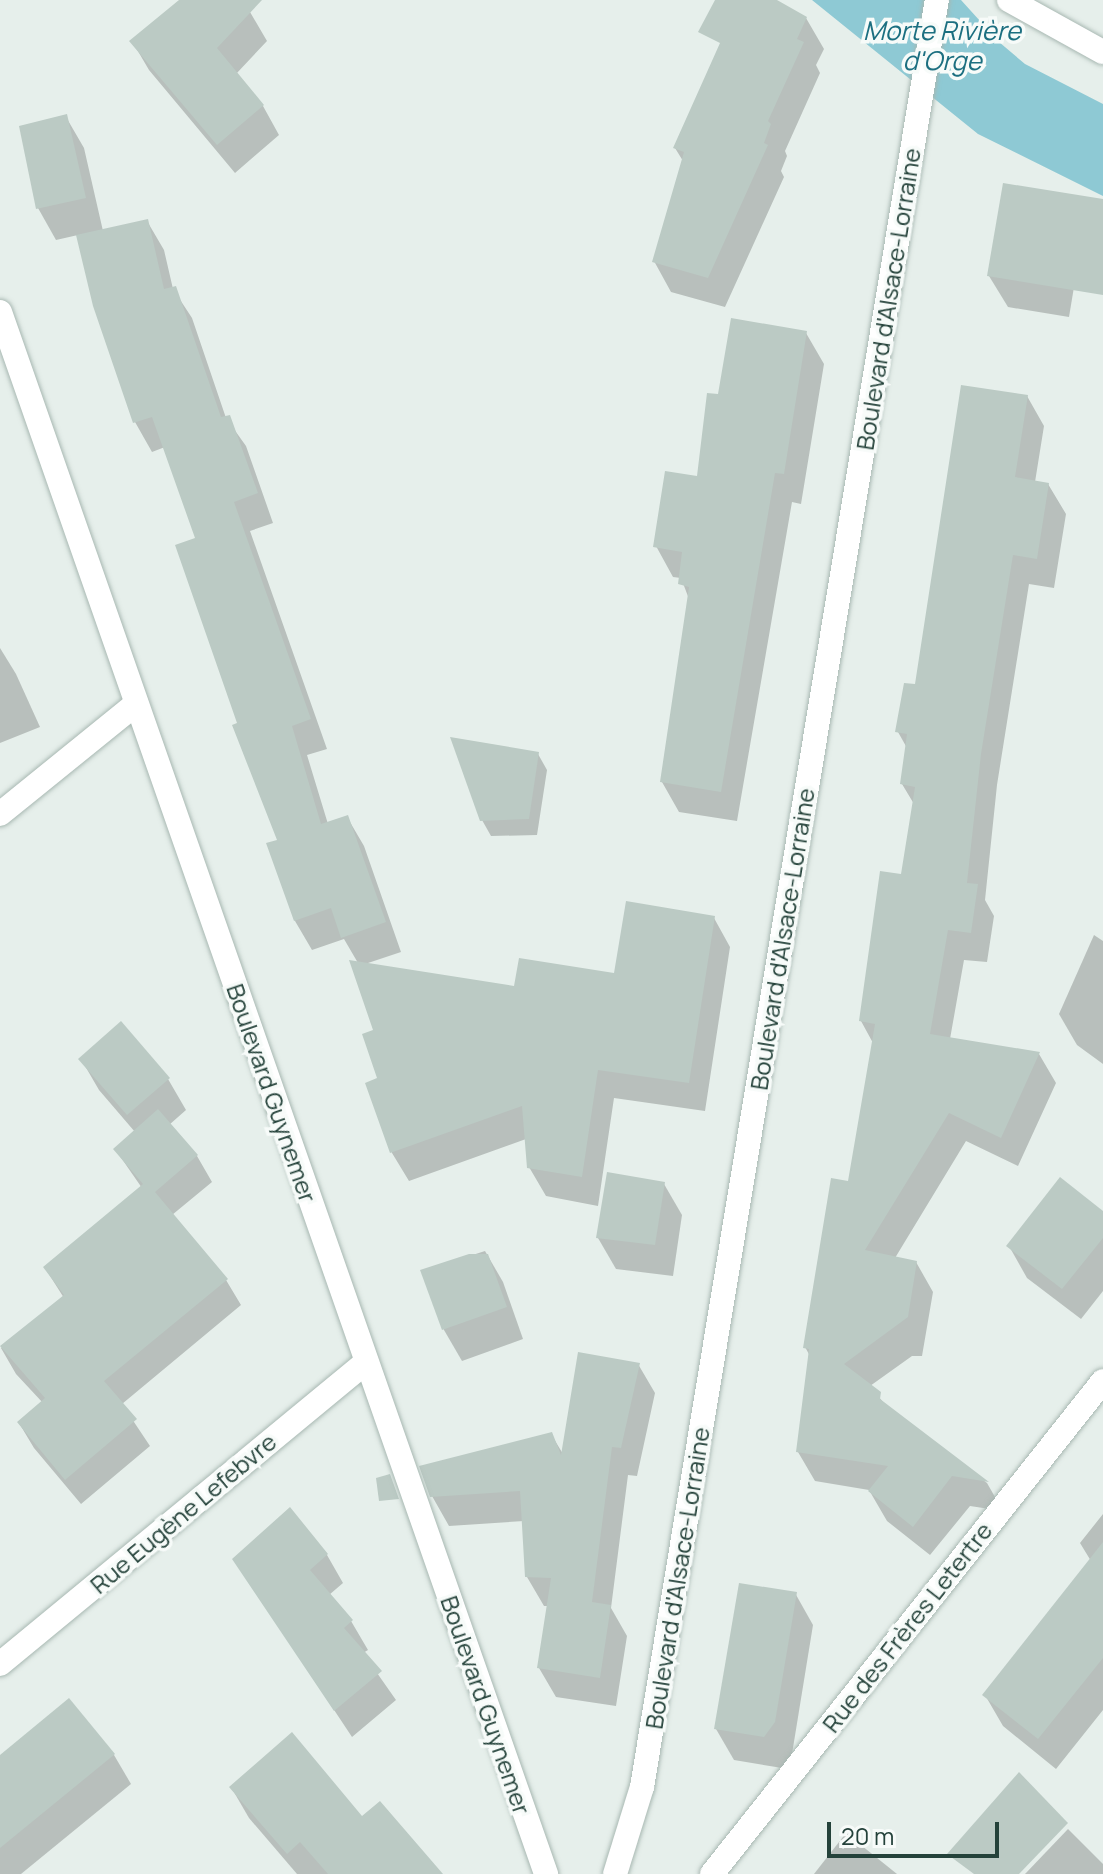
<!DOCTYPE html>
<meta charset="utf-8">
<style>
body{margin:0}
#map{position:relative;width:1103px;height:1874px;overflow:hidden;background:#e6efeb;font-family:Manrope,sans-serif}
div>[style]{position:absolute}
.water>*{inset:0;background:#8ec9d4}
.shadow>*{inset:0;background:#0003}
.building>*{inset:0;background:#bbcac4}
.roads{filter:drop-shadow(0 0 2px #a8b8b2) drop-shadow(0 0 2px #a8b8b2)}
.minor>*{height:24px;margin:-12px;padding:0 12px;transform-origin:12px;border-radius:12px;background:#fff}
span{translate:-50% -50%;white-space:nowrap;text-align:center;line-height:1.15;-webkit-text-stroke:7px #f7fbf9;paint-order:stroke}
.street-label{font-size:24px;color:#24423a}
.water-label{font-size:26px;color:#1c6f80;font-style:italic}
.scale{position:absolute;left:827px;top:1822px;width:172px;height:36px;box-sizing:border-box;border:4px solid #24423a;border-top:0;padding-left:10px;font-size:24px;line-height:28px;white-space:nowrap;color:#24423a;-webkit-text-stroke:6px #f7fbf9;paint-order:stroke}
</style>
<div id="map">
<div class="water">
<div style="clip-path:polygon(812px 0,961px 0,999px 42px,1025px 64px,1103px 104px,1103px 196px,978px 134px)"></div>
</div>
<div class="shadow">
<div style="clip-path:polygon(180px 0,238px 0,250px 12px,267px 41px,236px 74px,263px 106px,279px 135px,235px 173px,149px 70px,132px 41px)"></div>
<div style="clip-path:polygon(757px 0,773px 0,806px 18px,824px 49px,816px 65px,820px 73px,785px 151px,787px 156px,781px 171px,784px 177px,725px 307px,671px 292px,654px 261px,683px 161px,675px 148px)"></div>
<div style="clip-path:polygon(66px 117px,84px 148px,103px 231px,147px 221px,164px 250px,173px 289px,192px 318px,226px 418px,246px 446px,273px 523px,250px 531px,327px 749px,307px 755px,328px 824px,347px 817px,364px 846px,401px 952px,365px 964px,516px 989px,616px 975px,714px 918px,730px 947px,705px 1111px,614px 1098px,598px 1206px,546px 1196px,529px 1167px,526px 1139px,409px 1181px,392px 1153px,368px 1084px,380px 1079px,376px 1031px,358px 963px,344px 939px,312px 950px,295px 921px,269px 845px,280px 841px,240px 724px,197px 539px,165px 447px,152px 452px,135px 422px,96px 308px,78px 235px,56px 240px,38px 208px)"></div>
<div style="clip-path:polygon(1084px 227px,1069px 317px,1008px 307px,989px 276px)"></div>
<div style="clip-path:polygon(806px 333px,824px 364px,801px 504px,792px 502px,737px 821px,679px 812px,662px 782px,689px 599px,681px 578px,673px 577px,656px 546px,699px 479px,720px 397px)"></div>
<div style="clip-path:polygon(1027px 396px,1044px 426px,1035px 482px,1048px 484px,1066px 514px,1054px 588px,1029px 584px,997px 785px,985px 900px,994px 916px,987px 962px,964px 960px,950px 1039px,1039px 1054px,1056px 1083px,1018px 1166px,966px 1141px,895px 1258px,916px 1262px,933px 1292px,922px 1356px,912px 1356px,870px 1386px,887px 1407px,987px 1483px,1003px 1511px,970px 1506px,930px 1555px,887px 1521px,869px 1490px,815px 1481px,798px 1452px,810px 1356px,805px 1347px,849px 1184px,873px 1043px,861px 1021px,903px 876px,914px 804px,902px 784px,907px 748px,898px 732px)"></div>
<div style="clip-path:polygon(0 648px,16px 674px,40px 727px,0 743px)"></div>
<div style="clip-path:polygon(538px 754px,547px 770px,537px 835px,491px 836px,482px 820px)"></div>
<div style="clip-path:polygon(1094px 935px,1103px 941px,1103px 1064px,1077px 1045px,1059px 1014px)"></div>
<div style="clip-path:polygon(81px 1059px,168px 1079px,186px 1110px,169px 1125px,197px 1156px,212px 1182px,172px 1215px,226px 1280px,241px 1305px,122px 1404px,150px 1446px,81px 1504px,34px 1448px,19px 1423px,43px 1403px,16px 1374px,1px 1348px,64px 1298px,45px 1268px,142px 1188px,115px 1149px,135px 1132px,99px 1090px)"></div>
<div style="clip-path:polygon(664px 1184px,682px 1215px,673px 1276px,616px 1269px,598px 1238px)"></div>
<div style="clip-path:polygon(1103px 1214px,1103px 1291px,1081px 1319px,1027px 1278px,1009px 1246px)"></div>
<div style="clip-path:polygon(485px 1251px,503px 1282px,523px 1339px,462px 1361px,444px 1330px,423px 1271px)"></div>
<div style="clip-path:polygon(638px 1364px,655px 1393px,637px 1476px,628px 1475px,611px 1608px,627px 1636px,616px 1706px,556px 1697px,539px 1668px,549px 1606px,544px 1606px,527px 1577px,524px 1521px,449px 1526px,432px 1496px,551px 1434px,563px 1454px)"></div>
<div style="clip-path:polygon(289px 1510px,327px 1555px,343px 1583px,329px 1595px,351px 1621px,368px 1650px,363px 1653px,396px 1700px,352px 1737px,234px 1559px)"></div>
<div style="clip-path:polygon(1103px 1514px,1103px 1710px,1056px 1769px,1003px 1726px,985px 1695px,1091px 1561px,1080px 1543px)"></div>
<div style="clip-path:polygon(795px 1593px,813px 1625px,792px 1754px,782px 1768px,734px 1760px,716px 1729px)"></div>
<div style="clip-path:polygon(114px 1755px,131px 1784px,21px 1874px,0 1874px,0 1758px)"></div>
<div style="clip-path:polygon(231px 1787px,362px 1819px,436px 1874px,297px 1874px,249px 1818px)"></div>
<div style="clip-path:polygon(1068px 1829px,1103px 1864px,1103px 1874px,1025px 1874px)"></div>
<div style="clip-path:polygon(846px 1833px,897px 1874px,814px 1874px)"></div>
</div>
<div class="building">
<div style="clip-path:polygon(179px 0,262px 0,217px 48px,264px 105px,217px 145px,129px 41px)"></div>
<div style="clip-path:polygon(715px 0,777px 0,807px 17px,797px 39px,804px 42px,768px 121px,771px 124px,764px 143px,768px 145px,708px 278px,652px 262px,684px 152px,673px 148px,720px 43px,698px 32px)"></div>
<div style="clip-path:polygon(67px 114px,86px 198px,36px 209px,19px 126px)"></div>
<div style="clip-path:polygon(1003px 183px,1103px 199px,1103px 295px,987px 276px)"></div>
<div style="clip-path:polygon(148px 219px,164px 289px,176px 286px,221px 417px,230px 415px,258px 493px,234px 502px,311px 719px,292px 726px,321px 824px,348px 815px,386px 922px,341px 938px,331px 908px,294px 921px,266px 843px,277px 840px,232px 725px,237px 723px,175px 545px,195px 538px,152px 417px,133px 423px,93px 306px,76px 235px)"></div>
<div style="clip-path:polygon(731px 318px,807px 331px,784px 474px,775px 473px,721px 792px,660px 782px,689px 587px,678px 584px,682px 552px,653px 547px,665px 471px,697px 476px,707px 393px,718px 394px)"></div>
<div style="clip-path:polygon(961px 385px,1028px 395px,1015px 477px,1049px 483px,1037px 559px,1013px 555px,981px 754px,967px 883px,978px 884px,971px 933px,948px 930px,930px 1034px,1040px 1052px,1001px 1138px,949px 1113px,865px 1250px,917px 1261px,908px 1317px,844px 1364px,881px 1392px,880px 1399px,989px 1482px,952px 1476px,913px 1527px,868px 1491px,888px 1466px,796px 1452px,809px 1349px,803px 1348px,831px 1178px,848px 1181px,875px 1024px,859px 1021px,880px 871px,901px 874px,915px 787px,900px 784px,907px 734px,895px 732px,904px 683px,915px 684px)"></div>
<div style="clip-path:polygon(450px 737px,539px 752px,529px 819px,480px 821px)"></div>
<div style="clip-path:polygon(626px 901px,715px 916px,689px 1083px,598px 1070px,582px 1177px,527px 1168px,522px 1106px,390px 1153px,365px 1083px,377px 1078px,362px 1034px,373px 1030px,349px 960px,514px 986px,519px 958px,614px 973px)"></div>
<div style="clip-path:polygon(121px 1021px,170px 1078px,127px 1115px,78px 1059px)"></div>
<div style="clip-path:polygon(158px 1109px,198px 1155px,155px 1192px,228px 1279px,104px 1381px,137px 1419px,65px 1480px,17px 1422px,45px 1398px,0 1346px,64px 1295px,43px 1267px,143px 1184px,113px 1149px)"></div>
<div style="clip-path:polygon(607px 1172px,665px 1182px,655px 1245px,596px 1238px)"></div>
<div style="clip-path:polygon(1060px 1177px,1103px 1211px,1103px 1238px,1062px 1289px,1006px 1246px)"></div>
<div style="clip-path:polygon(469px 1254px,488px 1254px,507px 1307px,442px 1330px,420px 1270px)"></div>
<div style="clip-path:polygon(578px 1352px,640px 1363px,621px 1448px,612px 1447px,592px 1602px,611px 1605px,600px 1678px,537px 1668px,551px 1578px,525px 1577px,520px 1491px,430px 1497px,419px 1466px,552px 1432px,561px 1455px)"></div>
<div style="clip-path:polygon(390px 1474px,399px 1499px,379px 1501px,376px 1478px)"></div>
<div style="clip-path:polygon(290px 1507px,328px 1554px,310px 1570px,353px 1620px,344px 1628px,382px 1671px,334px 1711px,232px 1559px)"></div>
<div style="clip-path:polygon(1103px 1542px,1103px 1658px,1038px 1739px,982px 1695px)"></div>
<div style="clip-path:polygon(739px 1583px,797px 1592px,775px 1722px,764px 1737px,714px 1729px)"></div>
<div style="clip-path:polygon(69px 1698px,115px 1754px,0 1848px,0 1755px)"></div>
<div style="clip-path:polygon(292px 1732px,362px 1816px,380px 1801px,443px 1874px,328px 1874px,300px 1842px,287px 1854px,229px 1787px)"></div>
<div style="clip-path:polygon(1019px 1772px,1068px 1823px,1019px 1874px,974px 1874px,947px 1854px)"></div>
</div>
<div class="roads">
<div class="minor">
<div style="left:1009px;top:0;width:107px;rotate:29deg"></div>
<div style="left:0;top:312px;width:1655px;rotate:70.73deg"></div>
<div style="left:0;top:814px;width:175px;rotate:-39deg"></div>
<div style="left:0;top:1664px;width:475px;rotate:-39.5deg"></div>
<div style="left:615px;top:1874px;width:91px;rotate:-72.8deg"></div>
<div style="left:642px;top:1787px;width:1811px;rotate:-80.63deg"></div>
<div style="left:712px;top:1874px;width:629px;rotate:-51.58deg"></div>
</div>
</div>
<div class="street-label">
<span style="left:888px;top:299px;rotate:-81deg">Boulevard d'Alsace-Lorraine</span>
<span style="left:782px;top:939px;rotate:-81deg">Boulevard d'Alsace-Lorraine</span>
<span style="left:272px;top:1093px;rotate:71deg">Boulevard Guynemer</span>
<span style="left:183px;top:1513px;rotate:-40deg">Rue Eugène Lefebvre</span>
<span style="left:677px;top:1578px;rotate:-81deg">Boulevard d'Alsace-Lorraine</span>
<span style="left:907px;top:1627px;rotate:-52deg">Rue des Frères Letertre</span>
<span style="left:486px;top:1705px;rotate:71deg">Boulevard Guynemer</span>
</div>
<div class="water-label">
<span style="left:942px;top:46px">Morte Rivière<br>d'Orge</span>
</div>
<div class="scale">20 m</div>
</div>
